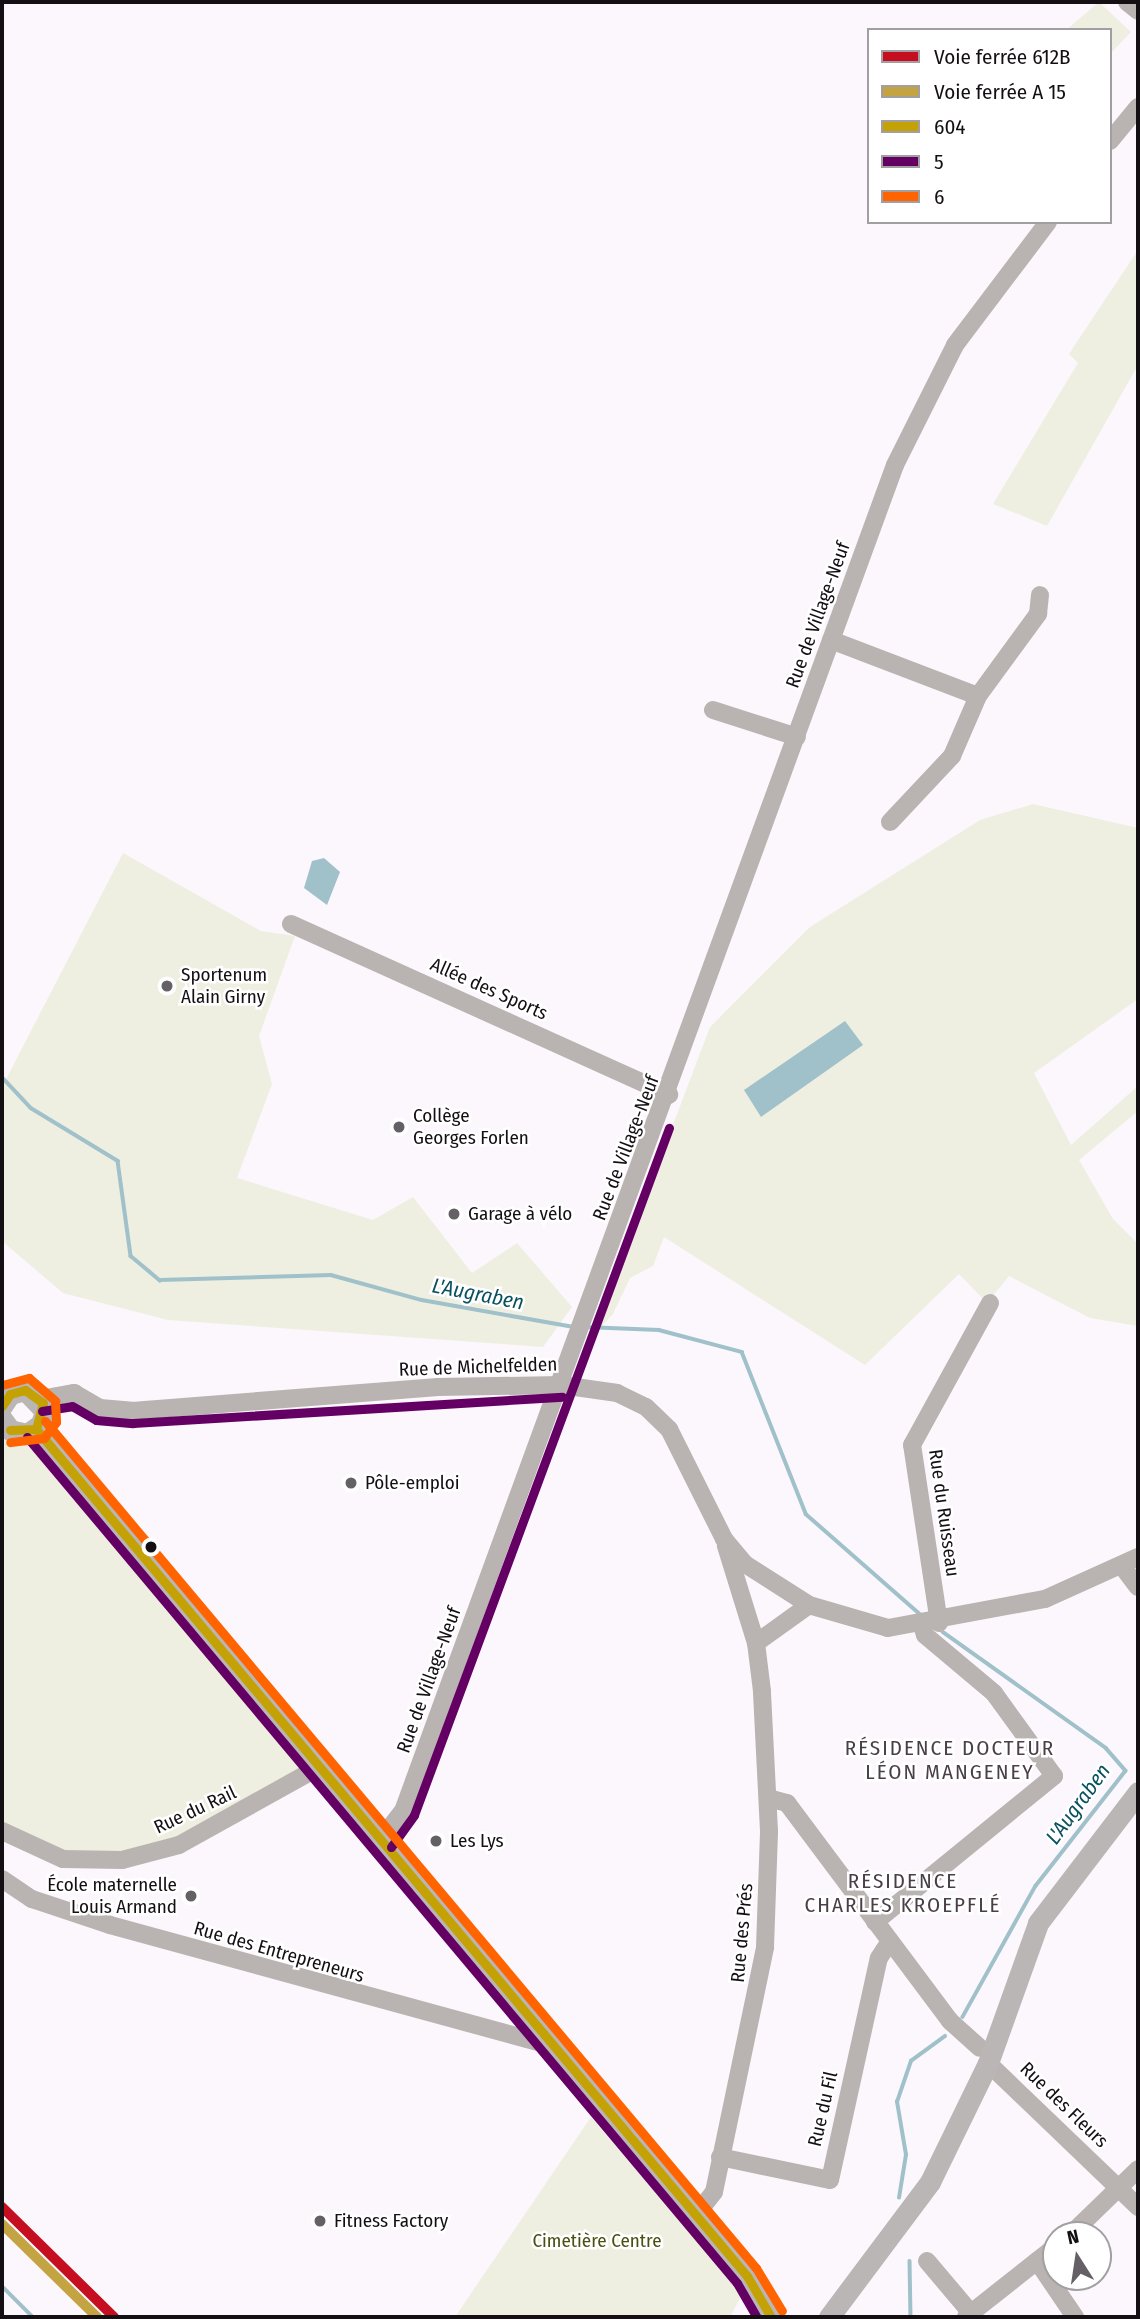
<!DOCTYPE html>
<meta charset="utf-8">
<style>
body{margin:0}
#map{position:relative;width:1140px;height:2319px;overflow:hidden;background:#fcf7fc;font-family:"Fira Sans Condensed",sans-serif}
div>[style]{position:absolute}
.green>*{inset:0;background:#eeefe0}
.water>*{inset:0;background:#a0c1ca}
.stream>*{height:3.5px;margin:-1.75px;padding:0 1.75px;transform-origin:1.75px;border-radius:1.75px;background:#a0c1ca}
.minor>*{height:18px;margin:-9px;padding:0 9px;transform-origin:9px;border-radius:9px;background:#b9b4b1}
.major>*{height:21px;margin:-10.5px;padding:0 10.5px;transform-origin:10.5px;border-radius:10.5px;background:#bbb6b6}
.bus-1>*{height:9px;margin:-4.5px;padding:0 4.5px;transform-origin:4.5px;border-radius:4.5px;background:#c4a105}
.bus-2>*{height:9px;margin:-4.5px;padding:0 4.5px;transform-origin:4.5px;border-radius:4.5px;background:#640064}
.bus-3>*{height:9px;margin:-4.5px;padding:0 4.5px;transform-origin:4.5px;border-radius:4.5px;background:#ff6400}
.rail-1>*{height:10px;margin:-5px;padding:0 5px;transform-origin:5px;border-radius:5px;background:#c50e1f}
.rail-2>*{height:10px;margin:-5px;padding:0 5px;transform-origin:5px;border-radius:5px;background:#c4a342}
.dots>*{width:19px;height:19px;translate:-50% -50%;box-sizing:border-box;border:4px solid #fff;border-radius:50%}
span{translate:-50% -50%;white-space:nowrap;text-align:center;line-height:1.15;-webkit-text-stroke:5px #fff;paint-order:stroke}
.street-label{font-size:19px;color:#140f13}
.poi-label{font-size:19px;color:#140f13}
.left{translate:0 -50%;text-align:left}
.right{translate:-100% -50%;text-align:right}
.park-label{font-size:19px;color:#495010}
.water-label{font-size:21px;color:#09515e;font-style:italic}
.neighbourhood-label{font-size:21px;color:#4a3e48;letter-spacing:2px}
.frame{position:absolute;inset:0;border:4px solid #140f13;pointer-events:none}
.legend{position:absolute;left:867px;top:28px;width:245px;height:196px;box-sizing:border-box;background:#fff;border:2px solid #a19fa1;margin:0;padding:9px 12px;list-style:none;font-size:21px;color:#140f13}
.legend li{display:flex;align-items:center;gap:14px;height:35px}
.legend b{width:35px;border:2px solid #a19fa1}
.north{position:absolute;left:1042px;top:2221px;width:70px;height:70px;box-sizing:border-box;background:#fff;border:2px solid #a19fa1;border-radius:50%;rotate:348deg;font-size:19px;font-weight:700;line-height:28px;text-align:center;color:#140f13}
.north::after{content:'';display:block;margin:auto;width:24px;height:32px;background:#656065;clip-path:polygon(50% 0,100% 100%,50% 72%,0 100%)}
</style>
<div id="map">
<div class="green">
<div style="clip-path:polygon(1099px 2px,1131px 32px,1110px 54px,1110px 30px,1066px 30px)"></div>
<div style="clip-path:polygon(1138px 250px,1138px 365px,1047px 526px,993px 504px,1078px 363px,1069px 354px)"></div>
<div style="clip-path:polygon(1033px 804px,1138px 828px,1138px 999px,1034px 1073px,1071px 1145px,1138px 1086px,1138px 1111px,1079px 1160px,1113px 1219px,1138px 1244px,1138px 1326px,1090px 1318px,1009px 1276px,987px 1303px,959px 1274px,865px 1365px,664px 1237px,653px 1266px,630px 1278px,613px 1314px,593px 1336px,710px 1027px,810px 927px,980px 820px)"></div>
<div style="clip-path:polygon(123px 853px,261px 931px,295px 936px,259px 1036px,272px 1084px,237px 1178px,373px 1220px,413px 1197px,472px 1273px,517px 1243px,572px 1307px,543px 1347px,168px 1320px,63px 1293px,2px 1241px,2px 1087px)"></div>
<div style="clip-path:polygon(2px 1440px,31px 1440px,313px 1773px,179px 1845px,92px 1862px,2px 1831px)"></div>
<div style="clip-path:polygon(591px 2117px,742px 2295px,730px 2317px,455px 2317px)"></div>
</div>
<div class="water">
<div style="clip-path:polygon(324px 858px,340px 872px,327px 905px,304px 888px,312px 861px)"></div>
<div style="clip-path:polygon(845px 1021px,863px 1045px,761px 1117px,744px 1090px)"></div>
</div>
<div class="stream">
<div style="left:2px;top:1077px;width:42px;rotate:46.9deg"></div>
<div style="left:31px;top:1108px;width:102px;rotate:31.3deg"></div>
<div style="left:118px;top:1161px;width:96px;rotate:82.2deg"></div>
<div style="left:131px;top:1256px;width:38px;rotate:40deg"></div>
<div style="left:160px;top:1280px;width:171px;rotate:-1.7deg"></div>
<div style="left:331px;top:1275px;width:94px;rotate:15.4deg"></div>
<div style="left:422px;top:1300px;width:154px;rotate:10.1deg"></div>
<div style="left:585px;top:1327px;width:74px;rotate:2.3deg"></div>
<div style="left:659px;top:1330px;width:86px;rotate:14.8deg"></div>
<div style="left:742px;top:1352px;width:174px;rotate:68.4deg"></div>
<div style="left:806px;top:1514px;width:152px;rotate:41.3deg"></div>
<div style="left:943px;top:1632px;width:200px;rotate:35.4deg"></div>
<div style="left:1106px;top:1748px;width:30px;rotate:49deg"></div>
<div style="left:1126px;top:1771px;width:146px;rotate:128deg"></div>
<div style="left:1036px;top:1886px;width:150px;rotate:119.1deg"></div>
<div style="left:899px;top:2198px;width:44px;rotate:-80.8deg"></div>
<div style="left:906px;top:2155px;width:54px;rotate:-99.6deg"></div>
<div style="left:897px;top:2102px;width:43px;rotate:-71.1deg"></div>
<div style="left:911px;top:2061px;width:42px;rotate:-36.3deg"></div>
<div style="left:910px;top:2261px;width:56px;rotate:89deg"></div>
<div style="left:2px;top:2286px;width:44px;rotate:45deg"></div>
</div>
<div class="minor">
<div style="left:1127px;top:2px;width:14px;rotate:39deg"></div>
<div style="left:1110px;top:141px;width:44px;rotate:-50.5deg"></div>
<div style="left:831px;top:640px;width:157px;rotate:20.9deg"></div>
<div style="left:713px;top:710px;width:88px;rotate:17.8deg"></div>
<div style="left:890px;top:822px;width:91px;rotate:-46.8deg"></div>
<div style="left:952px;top:756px;width:65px;rotate:-66.6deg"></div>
<div style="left:978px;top:696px;width:102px;rotate:-53.8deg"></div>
<div style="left:1038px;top:614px;width:19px;rotate:-84deg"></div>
<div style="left:291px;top:924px;width:415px;rotate:24.3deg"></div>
<div style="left:40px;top:1399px;width:35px;rotate:-10deg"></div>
<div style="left:74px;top:1393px;width:30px;rotate:30deg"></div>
<div style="left:100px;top:1408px;width:32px;rotate:5deg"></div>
<div style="left:132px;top:1411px;width:307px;rotate:-4.5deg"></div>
<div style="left:438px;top:1387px;width:123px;rotate:-0.9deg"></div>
<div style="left:561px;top:1385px;width:57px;rotate:8.1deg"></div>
<div style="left:617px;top:1393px;width:32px;rotate:26deg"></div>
<div style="left:646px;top:1407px;width:32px;rotate:44deg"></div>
<div style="left:669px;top:1429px;width:123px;rotate:63.4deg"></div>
<div style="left:724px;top:1539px;width:33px;rotate:50deg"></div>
<div style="left:745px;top:1564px;width:76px;rotate:32.6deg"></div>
<div style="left:809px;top:1605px;width:82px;rotate:16.2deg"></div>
<div style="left:888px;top:1628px;width:160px;rotate:-10.5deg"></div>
<div style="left:1045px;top:1599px;width:102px;rotate:-24.3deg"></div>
<div style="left:1122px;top:1566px;width:26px;rotate:53deg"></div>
<div style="left:939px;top:1623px;width:180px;rotate:-98.6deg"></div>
<div style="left:912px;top:1445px;width:162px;rotate:-61.2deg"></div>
<div style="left:756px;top:1643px;width:65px;rotate:-35.6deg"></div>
<div style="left:768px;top:1798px;width:20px;rotate:15deg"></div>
<div style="left:787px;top:1803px;width:272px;rotate:53.2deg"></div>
<div style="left:950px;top:2021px;width:40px;rotate:42deg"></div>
<div style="left:2px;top:1831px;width:67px;rotate:24.7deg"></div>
<div style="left:63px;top:1859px;width:59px;rotate:1deg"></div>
<div style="left:122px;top:1860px;width:59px;rotate:-14.7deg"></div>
<div style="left:179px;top:1845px;width:160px;rotate:-29.1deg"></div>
<div style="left:381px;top:1839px;width:36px;rotate:-52deg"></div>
<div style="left:403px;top:1811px;width:1433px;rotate:-69.92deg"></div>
<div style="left:895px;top:465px;width:134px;rotate:-63.4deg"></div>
<div style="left:955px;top:345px;width:154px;rotate:-52.9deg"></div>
<div style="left:2px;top:1879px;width:36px;rotate:34deg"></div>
<div style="left:32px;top:1899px;width:82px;rotate:18.4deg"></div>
<div style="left:110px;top:1925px;width:459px;rotate:15.3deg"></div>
<div style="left:875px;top:1922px;width:231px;rotate:-39.2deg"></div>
<div style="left:1054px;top:1776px;width:102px;rotate:-125.9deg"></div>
<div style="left:994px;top:1693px;width:90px;rotate:-140deg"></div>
<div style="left:925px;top:1635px;width:10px;rotate:-107deg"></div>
<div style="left:988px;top:2063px;width:208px;rotate:43.8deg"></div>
<div style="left:720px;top:2157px;width:112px;rotate:11.8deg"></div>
<div style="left:830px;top:2180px;width:227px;rotate:-77.6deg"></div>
<div style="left:879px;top:1958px;width:20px;rotate:-57deg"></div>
<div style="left:696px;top:2215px;width:29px;rotate:-52deg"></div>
<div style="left:714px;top:2192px;width:250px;rotate:-78.2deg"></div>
<div style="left:765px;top:1947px;width:116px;rotate:-88deg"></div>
<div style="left:769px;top:1831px;width:140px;rotate:-92.9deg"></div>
<div style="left:762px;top:1691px;width:48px;rotate:-97.1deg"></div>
<div style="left:756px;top:1643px;width:102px;rotate:-107.2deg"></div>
<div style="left:1070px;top:2235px;width:95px;rotate:-44.1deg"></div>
<div style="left:927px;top:2261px;width:68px;rotate:49.8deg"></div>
<div style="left:1037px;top:2261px;width:68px;rotate:55.8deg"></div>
<div style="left:966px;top:2317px;width:115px;rotate:-38.3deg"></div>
</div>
<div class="major">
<div style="left:2px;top:1406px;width:14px;rotate:-56deg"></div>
<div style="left:10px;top:1394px;width:16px;rotate:-15deg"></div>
<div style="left:25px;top:1390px;width:29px;rotate:46deg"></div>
<div style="left:45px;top:1411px;width:14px;rotate:107deg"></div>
<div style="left:41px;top:1424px;width:17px;rotate:144deg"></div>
<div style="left:27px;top:1434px;width:17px;rotate:-167deg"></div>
<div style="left:10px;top:1430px;width:14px;rotate:-126deg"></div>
<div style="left:36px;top:1429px;width:1106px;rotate:49.99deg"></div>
<div style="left:747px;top:2276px;width:48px;rotate:59.7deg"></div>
<div style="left:829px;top:2317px;width:169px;rotate:-53.2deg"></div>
<div style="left:930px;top:2182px;width:132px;rotate:-64deg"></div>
<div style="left:988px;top:2063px;width:149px;rotate:-70.3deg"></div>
<div style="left:1038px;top:1923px;width:165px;rotate:-52.6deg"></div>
</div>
<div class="bus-1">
<div style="left:2px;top:1406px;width:14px;rotate:-56deg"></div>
<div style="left:10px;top:1394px;width:16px;rotate:-15deg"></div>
<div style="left:25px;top:1390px;width:22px;rotate:36deg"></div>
<div style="left:43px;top:1403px;width:27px;rotate:105deg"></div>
<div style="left:36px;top:1429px;width:26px;rotate:178deg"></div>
<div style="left:36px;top:1429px;width:1106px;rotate:49.99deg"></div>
<div style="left:747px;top:2276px;width:48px;rotate:59.7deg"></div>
</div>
<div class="bus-2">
<div style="left:42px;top:1411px;width:30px;rotate:-9deg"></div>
<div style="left:72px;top:1406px;width:28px;rotate:30deg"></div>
<div style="left:96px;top:1420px;width:37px;rotate:5deg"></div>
<div style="left:133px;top:1423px;width:430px;rotate:-3.5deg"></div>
<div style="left:27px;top:1437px;width:1104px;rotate:50deg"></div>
<div style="left:737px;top:2283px;width:39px;rotate:60deg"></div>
<div style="left:391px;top:1847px;width:39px;rotate:-54deg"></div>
<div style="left:414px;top:1815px;width:733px;rotate:-69.64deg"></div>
</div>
<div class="bus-3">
<div style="left:2px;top:1385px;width:28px;rotate:-15deg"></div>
<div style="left:29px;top:1378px;width:35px;rotate:41deg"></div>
<div style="left:55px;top:1401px;width:21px;rotate:87deg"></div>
<div style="left:56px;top:1422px;width:20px;rotate:127deg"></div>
<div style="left:44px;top:1438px;width:34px;rotate:173deg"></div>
<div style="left:45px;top:1421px;width:1106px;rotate:49.99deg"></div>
<div style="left:756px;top:2268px;width:50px;rotate:58.8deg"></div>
</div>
<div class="rail-1">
<div style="left:2px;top:2207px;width:157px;rotate:44.5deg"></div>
</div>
<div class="rail-2">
<div style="left:2px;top:2224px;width:133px;rotate:44.4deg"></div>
</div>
<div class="dots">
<div style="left:167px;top:986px;background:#656065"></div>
<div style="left:399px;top:1127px;background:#656065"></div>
<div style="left:454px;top:1214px;background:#656065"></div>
<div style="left:351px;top:1483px;background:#656065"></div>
<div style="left:151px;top:1547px;background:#140f13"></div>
<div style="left:436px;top:1841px;background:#656065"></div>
<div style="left:191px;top:1896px;background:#656065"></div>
<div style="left:320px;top:2221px;background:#656065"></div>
</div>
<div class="street-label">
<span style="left:818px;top:615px;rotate:-70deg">Rue de Village-Neuf</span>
<span style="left:489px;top:989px;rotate:24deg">Allée des Sports</span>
<span style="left:626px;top:1148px;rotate:-69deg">Rue de Village-Neuf</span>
<span style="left:478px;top:1367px;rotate:-2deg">Rue de Michelfelden</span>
<span style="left:944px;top:1513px;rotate:82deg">Rue du Ruisseau</span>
<span style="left:429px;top:1680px;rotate:-70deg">Rue de Village-Neuf</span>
<span style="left:195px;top:1810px;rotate:-25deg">Rue du Rail</span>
<span style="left:742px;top:1933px;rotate:-85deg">Rue des Prés</span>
<span style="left:279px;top:1952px;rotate:16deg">Rue des Entrepreneurs</span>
<span style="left:1064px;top:2105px;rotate:44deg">Rue des Fleurs</span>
<span style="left:823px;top:2109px;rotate:-77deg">Rue du Fil</span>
</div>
<div class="poi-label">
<span class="left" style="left:181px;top:986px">Sportenum<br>Alain Girny</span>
<span class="left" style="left:413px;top:1127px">Collège<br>Georges Forlen</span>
<span class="left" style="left:468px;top:1214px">Garage à vélo</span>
<span class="left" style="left:365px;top:1483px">Pôle-emploi</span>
<span class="left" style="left:450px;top:1841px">Les Lys</span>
<span class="right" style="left:177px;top:1896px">École maternelle<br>Louis Armand</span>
<span class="left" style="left:334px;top:2221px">Fitness Factory</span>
</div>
<div class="park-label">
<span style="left:597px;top:2241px">Cimetière Centre</span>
</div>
<div class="water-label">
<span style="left:478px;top:1294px;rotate:11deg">L'Augraben</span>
<span style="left:1078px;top:1804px;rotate:-54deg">L'Augraben</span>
</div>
<div class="neighbourhood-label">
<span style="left:950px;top:1760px">RÉSIDENCE DOCTEUR<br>LÉON MANGENEY</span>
<span style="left:903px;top:1893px">RÉSIDENCE<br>CHARLES KROEPFLÉ</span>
</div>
<div class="frame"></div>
<ul class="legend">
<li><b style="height:9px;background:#c50e1f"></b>Voie ferrée 612B</li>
<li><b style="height:9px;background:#c4a342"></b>Voie ferrée A 15</li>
<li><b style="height:9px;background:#c4a105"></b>604</li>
<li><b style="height:9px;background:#640064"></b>5</li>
<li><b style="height:9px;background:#ff6400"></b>6</li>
</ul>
<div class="north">N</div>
</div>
